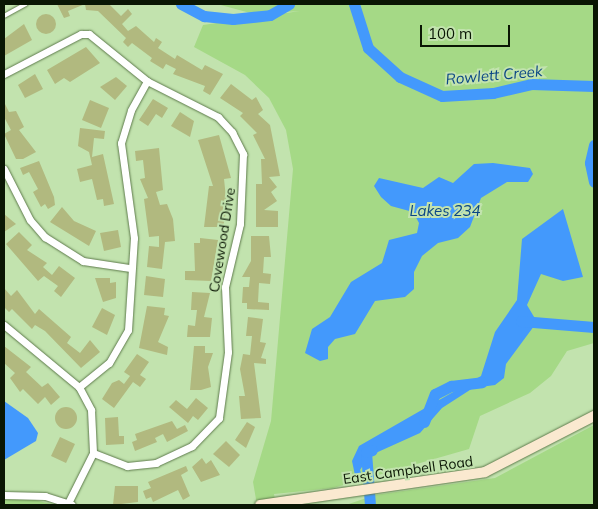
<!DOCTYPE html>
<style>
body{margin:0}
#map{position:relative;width:598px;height:509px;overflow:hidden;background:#c2e3ae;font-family:Mulish,sans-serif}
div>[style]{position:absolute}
.green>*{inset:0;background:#a5d986}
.water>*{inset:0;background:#4399fc}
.river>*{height:11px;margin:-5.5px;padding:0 5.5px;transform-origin:5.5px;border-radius:5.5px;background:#4399fc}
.building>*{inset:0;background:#b1b97f}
.round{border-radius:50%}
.roads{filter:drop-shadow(0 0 1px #5e7b4c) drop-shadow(0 0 1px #5e7b4c)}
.lane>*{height:4px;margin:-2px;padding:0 2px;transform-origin:2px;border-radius:2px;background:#fff}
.street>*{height:7px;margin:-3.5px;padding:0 3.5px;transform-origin:3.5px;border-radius:3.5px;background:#fff}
.secondary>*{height:10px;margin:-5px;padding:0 5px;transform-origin:5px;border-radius:5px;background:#fae9d0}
span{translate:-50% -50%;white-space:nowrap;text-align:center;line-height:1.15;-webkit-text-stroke:4px #c2e3ae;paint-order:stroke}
.street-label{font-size:14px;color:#0a1604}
.water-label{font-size:15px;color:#0a4685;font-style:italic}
.frame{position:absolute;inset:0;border:5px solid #0a1604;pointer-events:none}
.scale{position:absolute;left:420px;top:25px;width:90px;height:22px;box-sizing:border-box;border:2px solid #0a1604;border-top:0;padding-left:6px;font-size:15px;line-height:18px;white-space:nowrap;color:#0a1604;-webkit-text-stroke:4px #c2e3ae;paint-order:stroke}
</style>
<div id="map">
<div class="green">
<div style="clip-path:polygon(217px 4px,594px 4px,594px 343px,567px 351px,551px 376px,530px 393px,480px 416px,469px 449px,333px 488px,274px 494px,276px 505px,257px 505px,253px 482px,271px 421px,293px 169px,286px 130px,269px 98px,245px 75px,194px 47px,203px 25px,300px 11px,254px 14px)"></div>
<div style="clip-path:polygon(594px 425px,594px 505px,346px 505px,375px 495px,495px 478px)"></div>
<div style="clip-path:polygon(15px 499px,35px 500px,55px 505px,4px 505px,4px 500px)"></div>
</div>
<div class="water">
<div style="clip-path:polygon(493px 163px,530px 168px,533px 174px,528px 182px,507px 182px,481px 198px,470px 227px,458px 238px,438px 243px,422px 256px,414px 272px,414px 289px,405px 297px,375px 301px,355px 334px,335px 339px,328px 347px,328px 359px,320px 361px,305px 353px,312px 329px,330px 317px,351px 282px,382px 263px,389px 240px,417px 233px,419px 223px,413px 212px,391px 206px,381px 197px,374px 186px,379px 178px,423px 188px,439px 177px,453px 183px,474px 164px)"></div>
<div style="clip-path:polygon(563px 209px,583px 277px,563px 281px,541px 274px,527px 305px,537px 322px,506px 364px,504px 378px,495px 385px,473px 388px,442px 408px,420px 433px,369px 456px,360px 470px,363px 480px,356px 480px,352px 461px,359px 446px,481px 376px,495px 332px,517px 300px,522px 239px)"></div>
<div style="clip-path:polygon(4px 401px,28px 418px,38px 433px,36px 441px,4px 460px)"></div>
</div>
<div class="river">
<div style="left:181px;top:4px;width:26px;rotate:28deg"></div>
<div style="left:204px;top:16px;width:29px;rotate:6deg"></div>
<div style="left:233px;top:19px;width:37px;rotate:-6deg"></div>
<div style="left:270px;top:15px;width:22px;rotate:-30deg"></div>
<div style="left:354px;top:4px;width:46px;rotate:72.3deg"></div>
<div style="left:368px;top:48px;width:43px;rotate:42.2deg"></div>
<div style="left:400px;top:77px;width:46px;rotate:24.3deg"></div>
<div style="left:442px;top:96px;width:51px;rotate:-3.4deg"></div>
<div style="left:493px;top:93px;width:39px;rotate:-13deg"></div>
<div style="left:531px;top:84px;width:63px;rotate:1.8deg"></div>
<div style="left:594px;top:145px;width:18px;rotate:103deg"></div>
<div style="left:590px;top:163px;width:19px;rotate:78deg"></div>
<div style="left:521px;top:321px;width:73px;rotate:4.7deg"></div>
<div style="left:424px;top:422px;width:30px;rotate:-69deg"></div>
<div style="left:435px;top:394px;width:18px;rotate:-27deg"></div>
<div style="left:451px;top:386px;width:31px;rotate:-7deg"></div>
<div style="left:370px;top:505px;width:53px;rotate:-94.3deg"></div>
<div style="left:366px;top:452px;width:6px;rotate:-18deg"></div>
</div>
<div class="building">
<div style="clip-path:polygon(57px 4px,109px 4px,121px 16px,128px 9px,132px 14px,122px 24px,128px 31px,136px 26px,154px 42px,156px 38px,162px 42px,158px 48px,175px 59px,177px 55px,202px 70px,205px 65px,223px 74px,210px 95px,203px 91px,205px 86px,173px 74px,176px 69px,166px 64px,163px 69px,150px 61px,152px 58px,132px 43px,128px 47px,123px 42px,126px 38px,98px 11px,86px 10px,85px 4px,68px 11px,70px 16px,64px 18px)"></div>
<div class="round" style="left:36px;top:14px;width:20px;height:20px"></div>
<div style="clip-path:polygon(24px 24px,32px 40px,4px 56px,4px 39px)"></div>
<div style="clip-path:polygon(86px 47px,100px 63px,70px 82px,64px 78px,55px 84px,47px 70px)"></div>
<div style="clip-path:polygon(35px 74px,43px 89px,25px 98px,18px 85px)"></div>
<div style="clip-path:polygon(116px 77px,127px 86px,115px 100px,100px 87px)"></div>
<div style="clip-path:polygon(231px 84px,252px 100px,256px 97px,263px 110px,258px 114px,270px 125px,280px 176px,269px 177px,277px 187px,271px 192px,277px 201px,264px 210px,278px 211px,278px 227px,256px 227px,256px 184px,262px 184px,261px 159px,265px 159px,253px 135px,257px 133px,240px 116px,243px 113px,220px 98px)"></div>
<div style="clip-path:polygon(153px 99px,168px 108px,162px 118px,156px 114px,148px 126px,139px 120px)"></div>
<div style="clip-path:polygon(90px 100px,109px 108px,101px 128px,82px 120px)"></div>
<div style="clip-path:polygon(4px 102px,9px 112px,16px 111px,24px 127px,19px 130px,36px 152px,23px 159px,16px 159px,4px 134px,11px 130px,4px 117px)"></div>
<div style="clip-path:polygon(180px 112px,194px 121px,190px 137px,171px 126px)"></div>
<div style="clip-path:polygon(80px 128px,105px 131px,104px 139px,94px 138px,92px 157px,103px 154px,114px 204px,104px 206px,103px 199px,97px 200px,92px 179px,80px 182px,77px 169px,92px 165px,89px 152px,78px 146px)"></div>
<div style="clip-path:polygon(219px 135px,231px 178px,224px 179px,227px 207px,223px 227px,204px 227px,209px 186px,213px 186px,198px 140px)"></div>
<div style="clip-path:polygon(159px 148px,163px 190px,156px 192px,160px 205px,167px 204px,173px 219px,175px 241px,165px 242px,162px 269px,147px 267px,149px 246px,159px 247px,159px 236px,149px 237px,144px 199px,148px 198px,140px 179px,145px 178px,143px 160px,136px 161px,135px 151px)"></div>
<div style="clip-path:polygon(39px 161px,54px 197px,55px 205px,48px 209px,45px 204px,41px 207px,33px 192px,38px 189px,29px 172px,23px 175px,20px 168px)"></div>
<div style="clip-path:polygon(62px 207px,74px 221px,96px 231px,89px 246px,50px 222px)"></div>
<div style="clip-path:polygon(4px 214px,16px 224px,4px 232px)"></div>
<div style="clip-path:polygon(118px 230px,121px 247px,104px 251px,100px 233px)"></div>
<div style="clip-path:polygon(19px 232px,32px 245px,27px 250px,47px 263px,43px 267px,52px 275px,59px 266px,75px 278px,61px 297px,54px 291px,58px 286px,44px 276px,38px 281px,6px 244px)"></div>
<div style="clip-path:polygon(251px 236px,269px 236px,271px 257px,264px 257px,263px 273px,271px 274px,270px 284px,259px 283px,258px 302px,269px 303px,269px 310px,247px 309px,247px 303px,242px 303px,243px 287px,249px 287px,250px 277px,242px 277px,251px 261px)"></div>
<div style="clip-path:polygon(200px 238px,218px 240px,211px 281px,185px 280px,185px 271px,195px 271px,194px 243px,200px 243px)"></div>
<div style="clip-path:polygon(146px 276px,165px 279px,163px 297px,144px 295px)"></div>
<div style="clip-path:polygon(95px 278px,110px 278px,110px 283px,116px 282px,116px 298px,103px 302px)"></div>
<div style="clip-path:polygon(4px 288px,11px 296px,17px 290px,35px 314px,39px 309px,71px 337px,67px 343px,80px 353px,90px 340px,100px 352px,81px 368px,45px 331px,35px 325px,32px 329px,12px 309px,9px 312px,4px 307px)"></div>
<div style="clip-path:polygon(192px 292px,210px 293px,204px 317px,212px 318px,210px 337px,187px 337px,188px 325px,195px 326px,197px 310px,191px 310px)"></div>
<div style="clip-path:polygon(147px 306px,165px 308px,164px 315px,169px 316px,158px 342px,168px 347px,167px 355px,139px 348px)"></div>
<div style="clip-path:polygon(102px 308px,115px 315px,107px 335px,92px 327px)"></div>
<div style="clip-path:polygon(248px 317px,263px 319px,260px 342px,266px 343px,261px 358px,266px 359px,266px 364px,254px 363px,261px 418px,241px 419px,239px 396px,245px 396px,240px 369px,243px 354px,250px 355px,252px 336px,246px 336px)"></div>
<div style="clip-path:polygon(4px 346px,31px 367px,26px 372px,42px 387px,48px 383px,60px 397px,51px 405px,45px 397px,38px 404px,23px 389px,20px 392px,10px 378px,15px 373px,4px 363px)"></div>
<div style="clip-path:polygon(194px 346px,205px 346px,205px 353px,213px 353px,208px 367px,211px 387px,201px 390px,190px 390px)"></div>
<div style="clip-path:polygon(137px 354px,149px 362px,140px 375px,146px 379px,140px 387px,133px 382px,114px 408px,102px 399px,112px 383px,119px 380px,124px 384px,130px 376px,124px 372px)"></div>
<div style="clip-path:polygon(196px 398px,208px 408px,198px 420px,193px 416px,188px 423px,169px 407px,176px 400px,187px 409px)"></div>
<div class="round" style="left:55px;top:407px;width:22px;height:22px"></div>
<div style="clip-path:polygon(118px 417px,119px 436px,124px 436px,124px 444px,106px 445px,105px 418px)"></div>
<div style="clip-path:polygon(172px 421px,177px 429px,185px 425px,188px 431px,167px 442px,163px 434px,155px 438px,157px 442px,135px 451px,132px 442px,137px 440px,135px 434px)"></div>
<div style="clip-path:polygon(247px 422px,255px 427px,246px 448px,235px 440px)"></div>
<div style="clip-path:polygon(60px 437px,75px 444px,66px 463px,51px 456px)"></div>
<div style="clip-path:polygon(226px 441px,240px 455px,229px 467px,213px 454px)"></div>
<div style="clip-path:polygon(202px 458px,206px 464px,211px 460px,220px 475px,201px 482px,192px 467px)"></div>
<div style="clip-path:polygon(186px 466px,188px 471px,181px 475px,190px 496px,183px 500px,178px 490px,153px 502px,151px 497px,146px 499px,143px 491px,151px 488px,148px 482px)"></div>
<div style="clip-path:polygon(115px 486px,138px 486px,138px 502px,113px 505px)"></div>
</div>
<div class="roads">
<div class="lane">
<div style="left:4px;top:16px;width:25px;rotate:-29deg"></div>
</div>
<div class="street">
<div style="left:4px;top:74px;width:87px;rotate:-27.5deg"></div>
<div style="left:81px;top:34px;width:8px"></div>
<div style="left:89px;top:34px;width:75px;rotate:39deg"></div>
<div style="left:147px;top:81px;width:80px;rotate:26.9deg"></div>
<div style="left:218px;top:117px;width:21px;rotate:47deg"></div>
<div style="left:232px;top:132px;width:25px;rotate:63deg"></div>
<div style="left:243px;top:154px;width:70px;rotate:92.5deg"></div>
<div style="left:240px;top:224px;width:65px;rotate:103.4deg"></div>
<div style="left:225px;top:287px;width:65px;rotate:87.4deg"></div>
<div style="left:228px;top:352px;width:67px;rotate:97.8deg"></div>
<div style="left:219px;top:418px;width:39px;rotate:134deg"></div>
<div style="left:192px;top:446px;width:40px;rotate:155deg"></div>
<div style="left:156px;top:463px;width:29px;rotate:174deg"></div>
<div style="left:127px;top:466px;width:36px;rotate:-159deg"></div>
<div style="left:4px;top:169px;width:57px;rotate:63deg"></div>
<div style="left:30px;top:220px;width:23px;rotate:49deg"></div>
<div style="left:45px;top:237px;width:45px;rotate:32.3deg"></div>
<div style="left:83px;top:261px;width:48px;rotate:8.5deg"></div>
<div style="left:4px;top:325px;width:97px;rotate:39.6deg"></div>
<div style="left:79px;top:387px;width:26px;rotate:62deg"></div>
<div style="left:91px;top:410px;width:43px;rotate:87.3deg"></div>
<div style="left:93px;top:453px;width:56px;rotate:116.6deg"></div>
<div style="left:79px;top:387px;width:38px;rotate:-39deg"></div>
<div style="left:109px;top:363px;width:38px;rotate:-60deg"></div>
<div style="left:128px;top:330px;width:92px;rotate:-86.3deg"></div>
<div style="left:134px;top:238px;width:96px;rotate:-97.8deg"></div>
<div style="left:121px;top:143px;width:34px;rotate:-73deg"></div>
<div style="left:131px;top:110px;width:33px;rotate:-61deg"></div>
<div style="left:4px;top:495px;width:41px;rotate:1.4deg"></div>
<div style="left:45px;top:496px;width:28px;rotate:18deg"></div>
</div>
<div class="secondary">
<div style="left:260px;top:505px;width:227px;rotate:-8.3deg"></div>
<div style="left:485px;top:472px;width:123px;rotate:-27.2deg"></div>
</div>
</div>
<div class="street-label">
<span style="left:222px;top:240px;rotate:-81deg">Covewood Drive</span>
<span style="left:408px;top:470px;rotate:-8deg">East Campbell Road</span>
</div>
<div class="water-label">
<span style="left:494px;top:75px;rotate:-5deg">Rowlett Creek</span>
<span style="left:445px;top:211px">Lakes 234</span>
</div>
<div class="frame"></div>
<div class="scale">100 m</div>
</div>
